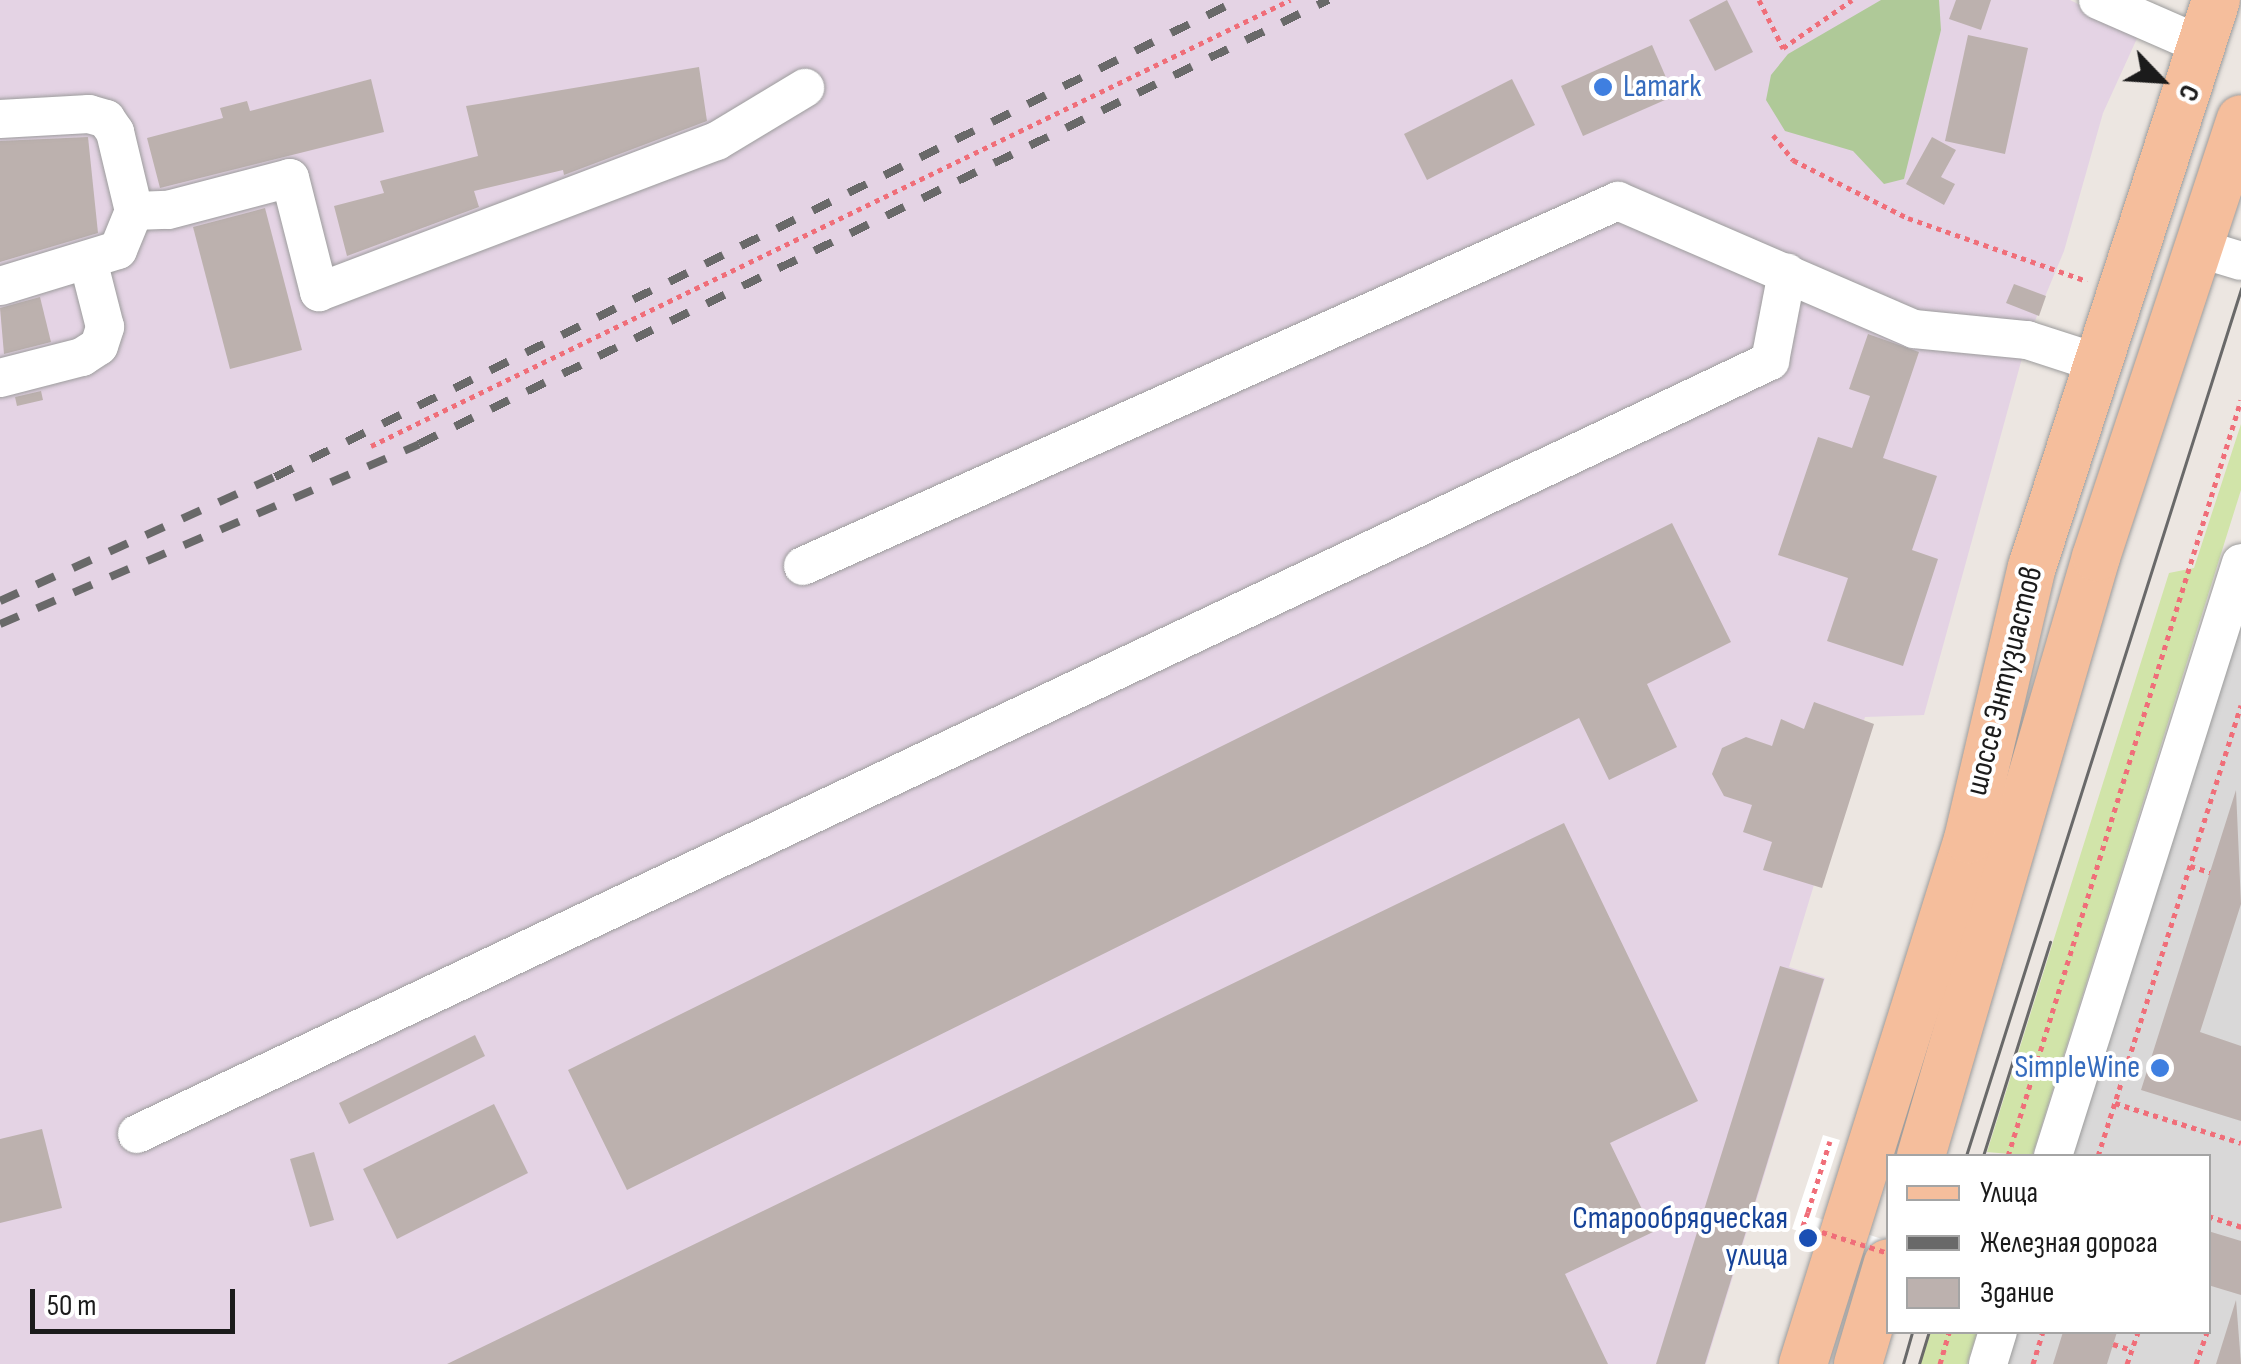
<!DOCTYPE html>
<meta charset="utf-8">
<style>
body{margin:0}
#map{position:relative;width:2241px;height:1364px;overflow:hidden;background:#ece6e1;font-family:"Sofia Sans Condensed",sans-serif}
div>[style]{position:absolute}
.residential>*{inset:0;background:#d9d8d8}
.industrial>*{inset:0;background:#e4d3e4}
.grass>*{inset:0;background:#d1e4a9}
.forest>*{inset:0;background:#afc998}
.pier>*{inset:0;background:#fff}
.building>*{inset:0;background:#bcb1ae}
.path>*{height:5px;margin-top:-2.5px;transform-origin:0;background:repeating-linear-gradient(90deg,#f06e79 0 5px,transparent 0 10px)}
.roads{filter:drop-shadow(0 0 2px #9c9c9c) drop-shadow(0 0 2px #9c9c9c)}
.minor>*{height:38px;margin:-19px;padding:0 19px;transform-origin:19px;border-radius:19px;background:#fff}
.major>*{height:48px;margin:-24px;padding:0 24px;transform-origin:24px;border-radius:24px;background:#f5be9c}
.tram>*{height:2.5px;margin:-1.25px;padding:0 1.25px;transform-origin:1.25px;border-radius:1.25px;background:#696969}
.rail>*{height:8px;margin-top:-4px;transform-origin:0;background:repeating-linear-gradient(90deg,#696969 0 20px,transparent 0 40px)}
.path-bridge>*{height:5px;margin-top:-2.5px;transform-origin:0;background:repeating-linear-gradient(90deg,#f06e79 0 5px,transparent 0 10px)}
.dots>*{width:28px;height:28px;translate:-50% -50%;box-sizing:border-box;border:5px solid #fff;border-radius:50%}
span{translate:-50% -50%;white-space:nowrap;text-align:center;line-height:1.15;-webkit-text-stroke:8px #fff;paint-order:stroke}
.shop-label{font-size:32px;color:#366cbe}
.left{translate:0 -50%;text-align:left}
.right{translate:-100% -50%;text-align:right}
.street-label{font-size:32px;color:#1b1b1b}
.transit-label{font-size:32px;color:#164399}
.legend{position:absolute;left:1886px;top:1154px;width:325px;height:180px;box-sizing:border-box;background:#fff;border:2px solid #a4a4a4;margin:0;padding:12px 18px;list-style:none;font-size:30px;color:#1b1b1b}
.legend li{display:flex;align-items:center;gap:20px;height:50px}
.legend b{width:50px;border:2px solid #a4a4a4}
.north{position:absolute;left:2111px;top:30px;width:100px;height:100px;-webkit-text-stroke:8px #fff;paint-order:stroke;rotate:115deg;font-size:28px;font-weight:700;line-height:40px;text-align:center;color:#1b1b1b}
.north::after{content:'';display:block;margin:auto;width:35px;height:45px;background:#1b1b1b;clip-path:polygon(50% 0,100% 100%,50% 72%,0 100%)}
.scale{position:absolute;left:30px;top:1289px;width:205px;height:45px;box-sizing:border-box;border:5px solid #1b1b1b;border-top:0;padding-left:12px;font-size:30px;line-height:35px;white-space:nowrap;color:#1b1b1b;-webkit-text-stroke:8px #fff;paint-order:stroke}
</style>
<div id="map">
<div class="residential">
<div style="clip-path:polygon(2241px 610px,2241px 1364px,2003px 1364px,2013px 1332px,2208px 1332px,2208px 1156px,2068px 1156px)"></div>
</div>
<div class="industrial">
<div style="clip-path:polygon(0 0,2070px 0,2139px 34px,2103px 113px,2064px 251px,2027px 340px,1924px 715px,1865px 717px,1789px 967px,1825px 978px,1706px 1364px,0 1364px)"></div>
</div>
<div class="grass">
<div style="clip-path:polygon(2241px 424px,2241px 490px,2032px 1156px,1987px 1152px,2169px 573px,2194px 568px)"></div>
<div style="clip-path:polygon(1928px 1332px,1977px 1332px,1967px 1364px,1919px 1364px)"></div>
</div>
<div class="forest">
<div style="clip-path:polygon(1881px 0,1939px 0,1941px 30px,1904px 179px,1884px 184px,1853px 151px,1785px 131px,1766px 100px,1771px 75px,1788px 54px)"></div>
</div>
<div class="pier">
<div style="clip-path:polygon(1823px 1135px,1840px 1140px,1815px 1217px,1888px 1241px,1888px 1261px,1792px 1229px)"></div>
</div>
<div class="building">
<div style="clip-path:polygon(1727px 0,1753px 52px,1715px 71px,1689px 20px)"></div>
<div style="clip-path:polygon(1956px 0,1991px 0,1981px 30px,1949px 19px)"></div>
<div style="clip-path:polygon(1968px 35px,2028px 48px,2005px 154px,1945px 141px)"></div>
<div style="clip-path:polygon(1652px 45px,1674px 96px,1583px 136px,1561px 86px)"></div>
<div style="clip-path:polygon(699px 67px,707px 121px,564px 175px,563px 170px,474px 191px,479px 207px,347px 256px,334px 206px,384px 193px,380px 181px,478px 156px,466px 106px)"></div>
<div style="clip-path:polygon(371px 79px,384px 132px,160px 188px,147px 138px,223px 118px,220px 108px,247px 101px,250px 111px)"></div>
<div style="clip-path:polygon(1512px 79px,1535px 125px,1427px 180px,1404px 134px)"></div>
<div style="clip-path:polygon(88px 137px,98px 233px,0 262px,0 141px)"></div>
<div style="clip-path:polygon(1932px 137px,1956px 150px,1941px 177px,1955px 184px,1944px 205px,1906px 184px)"></div>
<div style="clip-path:polygon(265px 208px,302px 350px,230px 369px,193px 227px)"></div>
<div style="clip-path:polygon(2014px 284px,2046px 296px,2039px 316px,2006px 303px)"></div>
<div style="clip-path:polygon(40px 297px,51px 342px,4px 354px,0 308px)"></div>
<div style="clip-path:polygon(1868px 334px,1919px 352px,1883px 458px,1937px 476px,1912px 550px,1938px 559px,1903px 666px,1827px 641px,1848px 578px,1778px 555px,1818px 437px,1852px 448px,1870px 396px,1849px 389px)"></div>
<div style="clip-path:polygon(41px 391px,43px 400px,17px 406px,15px 397px)"></div>
<div style="clip-path:polygon(1672px 523px,1731px 642px,1647px 684px,1677px 747px,1609px 780px,1579px 718px,627px 1190px,568px 1070px)"></div>
<div style="clip-path:polygon(1814px 702px,1874px 724px,1822px 888px,1763px 870px,1772px 842px,1743px 832px,1752px 805px,1724px 796px,1712px 774px,1722px 748px,1746px 737px,1772px 746px,1781px 719px,1804px 729px)"></div>
<div style="clip-path:polygon(2236px 790px,2241px 904px,2200px 1032px,2241px 1046px,2241px 1121px,2141px 1090px)"></div>
<div style="clip-path:polygon(1564px 823px,1698px 1101px,1610px 1143px,1653px 1232px,1565px 1274px,1608px 1364px,447px 1364px)"></div>
<div style="clip-path:polygon(1780px 966px,1824px 979px,1705px 1364px,1656px 1364px)"></div>
<div style="clip-path:polygon(475px 1035px,485px 1056px,349px 1124px,339px 1103px)"></div>
<div style="clip-path:polygon(494px 1104px,528px 1173px,397px 1239px,363px 1169px)"></div>
<div style="clip-path:polygon(42px 1129px,62px 1208px,0 1223px,0 1139px)"></div>
<div style="clip-path:polygon(314px 1152px,334px 1220px,310px 1227px,290px 1159px)"></div>
<div style="clip-path:polygon(2208px 1231px,2241px 1241px,2241px 1295px,2208px 1285px)"></div>
<div style="clip-path:polygon(2236px 1300px,2241px 1364px,2216px 1364px)"></div>
<div style="clip-path:polygon(2063px 1332px,2117px 1332px,2107px 1364px,2053px 1364px)"></div>
</div>
<div class="path">
<div style="left:1759px;top:0;width:54px;rotate:63.4deg"></div>
<div style="left:1783px;top:48px;width:84px;rotate:-34.8deg"></div>
<div style="left:1773px;top:135px;width:32px;rotate:51deg"></div>
<div style="left:1793px;top:160px;width:129px;rotate:26.8deg"></div>
<div style="left:1908px;top:218px;width:190px;rotate:19.4deg"></div>
<div style="left:371px;top:446px;width:1022px;rotate:-25.89deg"></div>
<div style="left:2190px;top:866px;width:21px;rotate:17deg"></div>
<div style="left:2115px;top:1103px;width:132px;rotate:17.6deg"></div>
<div style="left:2008px;top:1156px;width:791px;rotate:-72.87deg"></div>
<div style="left:2098px;top:1156px;width:473px;rotate:-72.4deg"></div>
<div style="left:1808px;top:1212px;width:74px;rotate:-72.8deg"></div>
<div style="left:2208px;top:1216px;width:35px;rotate:18deg"></div>
<div style="left:2208px;top:1312px;width:13px;rotate:90deg"></div>
<div style="left:2113px;top:1344px;width:20px;rotate:18deg"></div>
<div style="left:1940px;top:1364px;width:33px;rotate:-74deg"></div>
<div style="left:2033px;top:1364px;width:34px;rotate:-73deg"></div>
<div style="left:2127px;top:1364px;width:34px;rotate:-71deg"></div>
<div style="left:2196px;top:1364px;width:34px;rotate:-71deg"></div>
</div>
<div class="roads">
<div class="minor">
<div style="left:2098px;top:0;width:112px;rotate:23.6deg"></div>
<div style="left:0;top:119px;width:89px;rotate:-3.2deg"></div>
<div style="left:89px;top:114px;width:18px;rotate:16deg"></div>
<div style="left:106px;top:119px;width:16px;rotate:55deg"></div>
<div style="left:115px;top:132px;width:81px;rotate:76.5deg"></div>
<div style="left:134px;top:211px;width:42px;rotate:112.3deg"></div>
<div style="left:118px;top:250px;width:123px;rotate:163deg"></div>
<div style="left:134px;top:211px;width:34px;rotate:-2deg"></div>
<div style="left:168px;top:210px;width:126px;rotate:-14.7deg"></div>
<div style="left:290px;top:178px;width:118px;rotate:75.7deg"></div>
<div style="left:319px;top:292px;width:426px;rotate:-20.8deg"></div>
<div style="left:717px;top:141px;width:103px;rotate:-31.1deg"></div>
<div style="left:2198px;top:248px;width:45px;rotate:16.8deg"></div>
<div style="left:0;top:378px;width:85px;rotate:-14.4deg"></div>
<div style="left:82px;top:357px;width:20px;rotate:-33deg"></div>
<div style="left:99px;top:346px;width:20px;rotate:-72deg"></div>
<div style="left:105px;top:327px;width:65px;rotate:-104.3deg"></div>
<div style="left:803px;top:566px;width:893px;rotate:-24.13deg"></div>
<div style="left:1618px;top:201px;width:322px;rotate:23.4deg"></div>
<div style="left:1914px;top:329px;width:114px;rotate:5.6deg"></div>
<div style="left:2027px;top:340px;width:75px;rotate:17.9deg"></div>
<div style="left:137px;top:1134px;width:1807px;rotate:-25.33deg"></div>
<div style="left:1770px;top:361px;width:90px;rotate:-79.1deg"></div>
<div style="left:2053px;top:1156px;width:622px;rotate:-72.41deg"></div>
<div style="left:1988px;top:1364px;width:34px;rotate:-73deg"></div>
</div>
<div class="major">
<div style="left:1921px;top:1156px;width:624px;rotate:-73.71deg"></div>
<div style="left:2096px;top:557px;width:461px;rotate:-71.7deg"></div>
<div style="left:1803px;top:1364px;width:550px;rotate:-72.55deg"></div>
<div style="left:1968px;top:839px;width:279px;rotate:-76.8deg"></div>
<div style="left:2032px;top:567px;width:596px;rotate:-72.02deg"></div>
<div style="left:1858px;top:1364px;width:105px;rotate:-73.5deg"></div>
</div>
</div>
<div class="tram">
<div style="left:1966px;top:1156px;width:910px;rotate:-72.4deg"></div>
<div style="left:1983px;top:1156px;width:224px;rotate:-72.6deg"></div>
<div style="left:1903px;top:1364px;width:33px;rotate:-74deg"></div>
<div style="left:1919px;top:1364px;width:34px;rotate:-73deg"></div>
</div>
<div class="rail">
<div style="left:0;top:601px;width:302px;rotate:-24.3deg"></div>
<div style="left:275px;top:477px;width:1075px;rotate:-26.35deg"></div>
<div style="left:0;top:624px;width:456px;rotate:-23.2deg"></div>
<div style="left:419px;top:444px;width:1012px;rotate:-26.03deg"></div>
</div>
<div class="path-bridge">
<div style="left:1808px;top:1212px;width:15px;rotate:110deg"></div>
<div style="left:1803px;top:1226px;width:89px;rotate:17.6deg"></div>
</div>
<div class="dots">
<div style="left:1603px;top:87px;background:#3f7fe0"></div>
<div style="left:2160px;top:1068px;background:#3f7fe0"></div>
<div style="left:1808px;top:1238px;background:#1a4fb4"></div>
</div>
<div class="shop-label">
<span class="left" style="left:1623px;top:87px">Lamark</span>
<span class="right" style="left:2140px;top:1068px">SimpleWine</span>
</div>
<div class="street-label">
<span style="left:2005px;top:681px;rotate:-76deg">шоссе Энтузиастов</span>
</div>
<div class="transit-label">
<span class="right" style="left:1788px;top:1238px">Старообрядческая<br>улица</span>
</div>
<ul class="legend">
<li><b style="height:12px;background:#f5be9c"></b>Улица</li>
<li><b style="height:12px;background:#696969"></b>Железная дорога</li>
<li><b style="height:28px;background:#bcb1ae"></b>Здание</li>
</ul>
<div class="north">С</div>
<div class="scale">50 m</div>
</div>
